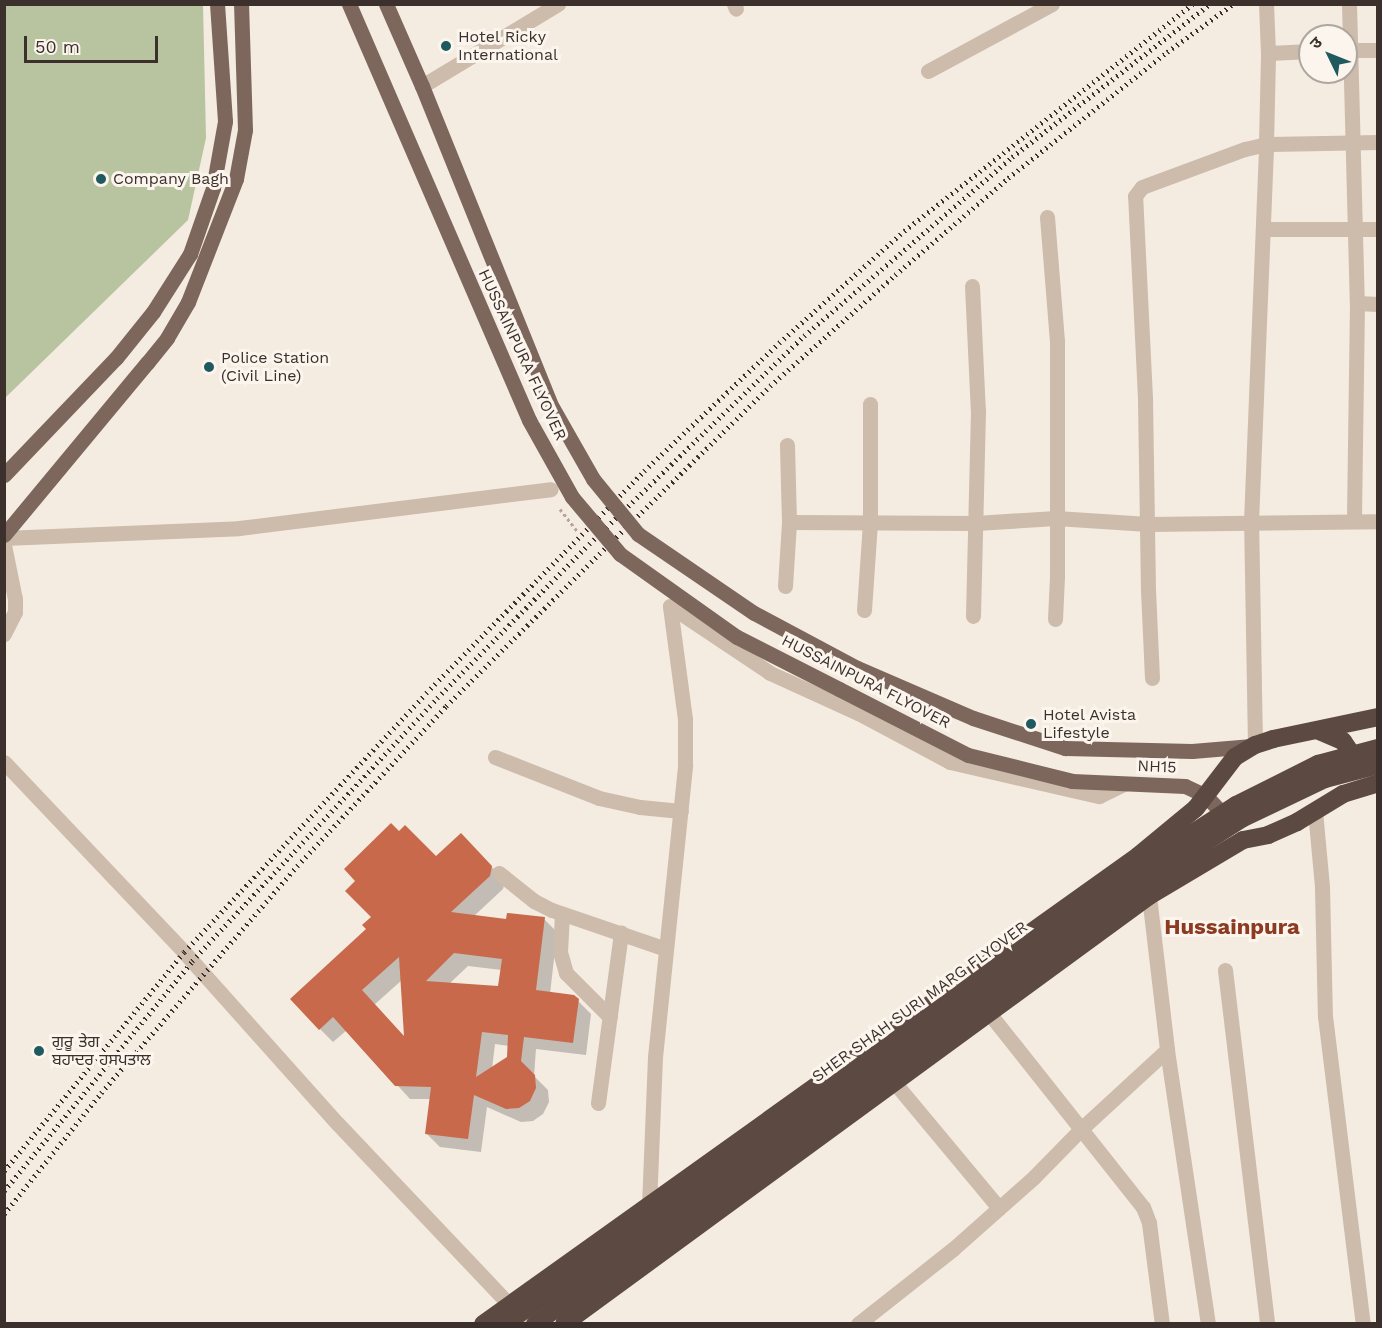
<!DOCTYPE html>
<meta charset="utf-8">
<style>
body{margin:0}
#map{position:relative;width:1382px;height:1328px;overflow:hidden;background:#f4ebe1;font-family:"Work Sans","Noto Sans Devanagari","Noto Sans Gurmukhi",sans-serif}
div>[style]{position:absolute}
.green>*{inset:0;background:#b8c4a0}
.shadow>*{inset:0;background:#0003}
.building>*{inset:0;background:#c8694b}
.path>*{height:3px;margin-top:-1.5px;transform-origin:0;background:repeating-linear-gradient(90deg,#b9a596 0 3px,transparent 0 6px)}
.minor>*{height:15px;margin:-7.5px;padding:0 7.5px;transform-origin:7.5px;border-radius:7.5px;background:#cdbbac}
.major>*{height:15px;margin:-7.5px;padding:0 7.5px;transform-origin:7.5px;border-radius:7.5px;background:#7d675c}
.highway>*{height:18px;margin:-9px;padding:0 9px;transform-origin:9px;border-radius:9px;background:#5c4a42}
.rail>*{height:4.5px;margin-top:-2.25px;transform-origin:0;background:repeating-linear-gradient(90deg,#3b302b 0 1.5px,transparent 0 6px)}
.major-bridge>*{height:15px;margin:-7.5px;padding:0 7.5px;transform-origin:7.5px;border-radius:7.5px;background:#7d675c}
.highway-bridge>*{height:18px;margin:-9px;padding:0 9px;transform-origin:9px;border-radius:9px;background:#5c4a42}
.dots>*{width:16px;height:16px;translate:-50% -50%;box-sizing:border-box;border:3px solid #fbf5ee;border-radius:50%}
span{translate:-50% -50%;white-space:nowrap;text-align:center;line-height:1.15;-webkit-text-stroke:6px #fbf5ee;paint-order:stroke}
.poi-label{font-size:16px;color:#3b302b}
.left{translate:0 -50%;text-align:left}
.street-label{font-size:16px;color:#3b302b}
.district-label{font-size:22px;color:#8c3b22;font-weight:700}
.frame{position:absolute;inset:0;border:6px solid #3b302b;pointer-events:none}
.north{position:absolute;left:1298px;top:24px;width:60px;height:60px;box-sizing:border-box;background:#fbf5ee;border:2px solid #aea6a0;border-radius:50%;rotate:313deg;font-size:16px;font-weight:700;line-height:24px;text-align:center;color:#3b302b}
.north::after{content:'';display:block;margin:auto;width:21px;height:27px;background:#1f5a5e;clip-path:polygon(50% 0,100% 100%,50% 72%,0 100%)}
.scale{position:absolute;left:24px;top:36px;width:134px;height:27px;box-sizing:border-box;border:3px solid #3b302b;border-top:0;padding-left:8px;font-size:18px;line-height:21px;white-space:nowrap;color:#3b302b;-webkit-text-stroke:4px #fbf5ee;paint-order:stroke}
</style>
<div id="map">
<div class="green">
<div style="clip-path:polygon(5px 4px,203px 5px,206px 138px,188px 220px,5px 398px)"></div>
</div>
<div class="shadow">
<div style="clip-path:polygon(evenodd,474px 848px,505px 881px,503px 889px,474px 916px,508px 920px,544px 919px,557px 932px,550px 994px,573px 996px,591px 1014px,586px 1055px,536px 1049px,534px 1076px,548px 1090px,549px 1102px,543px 1114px,533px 1121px,521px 1122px,487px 1107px,481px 1152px,440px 1147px,427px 1134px,431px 1099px,410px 1099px,347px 1030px,333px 1042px,320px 1029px,368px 929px,436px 858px,474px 848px,468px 966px,502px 970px,500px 988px,449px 984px,468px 966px,474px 848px,402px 980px,405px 1039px,374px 1005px,402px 980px,474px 848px,495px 1044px,509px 1046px,508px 1057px,492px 1069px,495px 1044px)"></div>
</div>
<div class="building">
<div style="clip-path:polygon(evenodd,391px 823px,399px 831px,405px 825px,436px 856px,461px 833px,492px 866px,490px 876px,451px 912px,506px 919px,507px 913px,545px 917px,536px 990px,574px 995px,579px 999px,573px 1043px,524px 1037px,521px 1061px,535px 1075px,536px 1088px,530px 1101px,519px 1108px,506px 1109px,474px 1095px,468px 1139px,425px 1134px,431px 1087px,395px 1086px,333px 1017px,319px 1030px,290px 999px,366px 929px,362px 925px,371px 917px,345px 891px,355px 881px,344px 869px,391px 823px,454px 953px,502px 959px,498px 986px,426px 981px,454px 953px,391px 823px,399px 957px,404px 1036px,362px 990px,399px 957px,391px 823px,482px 1032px,508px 1035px,507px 1057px,476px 1077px,482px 1032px)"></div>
</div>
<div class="path">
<div style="left:560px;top:509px;width:29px;rotate:52deg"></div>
</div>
<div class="minor">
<div style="left:734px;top:4px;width:5px;rotate:68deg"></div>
<div style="left:1349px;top:4px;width:299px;rotate:88.5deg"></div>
<div style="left:1357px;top:303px;width:217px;rotate:90.8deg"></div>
<div style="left:1346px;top:50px;width:32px"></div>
<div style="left:1268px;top:53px;width:42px;rotate:-2.7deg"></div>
<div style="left:928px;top:71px;width:141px;rotate:-28.4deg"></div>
<div style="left:422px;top:86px;width:159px;rotate:-31.1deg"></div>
<div style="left:1047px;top:217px;width:124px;rotate:85.4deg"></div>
<div style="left:1057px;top:341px;width:236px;rotate:90deg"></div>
<div style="left:1057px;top:577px;width:42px;rotate:92.7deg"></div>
<div style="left:1263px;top:229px;width:115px"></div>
<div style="left:972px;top:286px;width:125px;rotate:87.3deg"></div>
<div style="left:978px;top:411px;width:205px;rotate:91.4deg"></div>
<div style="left:1357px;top:303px;width:21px;rotate:3deg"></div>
<div style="left:789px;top:522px;width:187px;rotate:0.3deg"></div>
<div style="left:976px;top:523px;width:80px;rotate:-3.6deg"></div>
<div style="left:1056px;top:518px;width:92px;rotate:3.7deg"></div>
<div style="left:1148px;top:524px;width:230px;rotate:-0.7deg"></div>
<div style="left:4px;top:538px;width:235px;rotate:-2.4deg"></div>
<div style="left:239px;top:528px;width:314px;rotate:-7.1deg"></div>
<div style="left:4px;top:545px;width:55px;rotate:78.5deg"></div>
<div style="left:15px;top:599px;width:13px;rotate:90deg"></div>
<div style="left:15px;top:612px;width:25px;rotate:117deg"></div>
<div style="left:785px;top:586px;width:64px;rotate:-86.4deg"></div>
<div style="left:789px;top:522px;width:77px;rotate:-91.5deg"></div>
<div style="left:670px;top:606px;width:120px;rotate:33.8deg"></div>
<div style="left:770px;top:673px;width:97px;rotate:24.4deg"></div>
<div style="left:858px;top:713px;width:104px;rotate:28deg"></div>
<div style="left:950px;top:762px;width:153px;rotate:12.9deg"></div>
<div style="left:1099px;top:796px;width:28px;rotate:-26deg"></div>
<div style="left:864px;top:610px;width:87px;rotate:-86.1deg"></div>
<div style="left:870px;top:523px;width:119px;rotate:-90deg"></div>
<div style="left:1152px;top:678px;width:88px;rotate:-92.6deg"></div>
<div style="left:1148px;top:590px;width:192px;rotate:-90.9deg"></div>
<div style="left:1145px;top:398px;width:202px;rotate:-92.8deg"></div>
<div style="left:1135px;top:196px;width:11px;rotate:-52deg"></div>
<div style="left:1142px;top:187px;width:110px;rotate:-20.3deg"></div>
<div style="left:1245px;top:149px;width:22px;rotate:-13deg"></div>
<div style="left:1266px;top:144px;width:112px;rotate:-1deg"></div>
<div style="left:1255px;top:745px;width:223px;rotate:-91deg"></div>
<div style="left:1251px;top:522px;width:378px;rotate:-87.7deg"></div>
<div style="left:1266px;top:144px;width:91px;rotate:-88.7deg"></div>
<div style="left:1268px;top:53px;width:49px;rotate:-92.3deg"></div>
<div style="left:495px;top:757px;width:112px;rotate:21.5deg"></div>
<div style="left:599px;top:798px;width:42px;rotate:12.4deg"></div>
<div style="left:640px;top:807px;width:41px;rotate:5.6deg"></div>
<div style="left:4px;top:762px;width:262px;rotate:46.5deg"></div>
<div style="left:184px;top:952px;width:229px;rotate:48.2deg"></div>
<div style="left:337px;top:1123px;width:277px;rotate:46.5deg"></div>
<div style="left:1315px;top:811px;width:76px;rotate:84.7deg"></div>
<div style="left:1322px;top:887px;width:129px;rotate:88.7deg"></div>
<div style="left:1325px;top:1016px;width:310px;rotate:83deg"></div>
<div style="left:499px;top:873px;width:45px;rotate:38.7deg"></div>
<div style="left:534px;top:901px;width:20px;rotate:27deg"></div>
<div style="left:552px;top:910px;width:120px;rotate:18.9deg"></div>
<div style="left:1149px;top:896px;width:155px;rotate:83.3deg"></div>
<div style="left:1167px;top:1050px;width:277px;rotate:81.5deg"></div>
<div style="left:562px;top:914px;width:38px;rotate:93deg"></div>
<div style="left:560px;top:952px;width:22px;rotate:74deg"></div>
<div style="left:566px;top:973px;width:62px;rotate:45deg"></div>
<div style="left:1225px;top:970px;width:356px;rotate:83.2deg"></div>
<div style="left:989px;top:1013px;width:248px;rotate:51.6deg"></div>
<div style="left:1143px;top:1207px;width:17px;rotate:69deg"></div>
<div style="left:1149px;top:1223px;width:102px;rotate:82.7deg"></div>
<div style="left:894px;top:1082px;width:164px;rotate:50.2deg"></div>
<div style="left:598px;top:1103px;width:172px;rotate:-82.3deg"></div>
<div style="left:649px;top:1206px;width:149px;rotate:-87.7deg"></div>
<div style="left:655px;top:1057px;width:294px;rotate:-84.1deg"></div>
<div style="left:685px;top:765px;width:46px;rotate:-90deg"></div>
<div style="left:685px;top:719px;width:114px;rotate:-97.6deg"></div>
<div style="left:858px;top:1324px;width:121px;rotate:-38.3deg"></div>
<div style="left:953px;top:1249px;width:108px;rotate:-41.6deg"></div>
<div style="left:1034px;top:1177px;width:67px;rotate:-45.6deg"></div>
<div style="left:1081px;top:1129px;width:117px;rotate:-42.6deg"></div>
</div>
<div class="major">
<div style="left:349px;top:4px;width:453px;rotate:66.6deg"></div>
<div style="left:386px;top:4px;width:90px;rotate:66.3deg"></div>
<div style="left:422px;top:86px;width:346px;rotate:68deg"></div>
<div style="left:4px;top:475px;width:162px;rotate:-46.3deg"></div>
<div style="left:116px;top:358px;width:59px;rotate:-51.2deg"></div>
<div style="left:153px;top:312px;width:69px;rotate:-57.5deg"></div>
<div style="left:190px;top:254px;width:70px;rotate:-70.8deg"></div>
<div style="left:213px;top:188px;width:68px;rotate:-79.8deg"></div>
<div style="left:225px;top:121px;width:117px;rotate:-93.9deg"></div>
<div style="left:4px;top:535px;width:224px;rotate:-50.3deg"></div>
<div style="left:147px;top:363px;width:32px;rotate:-51deg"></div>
<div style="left:167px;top:338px;width:42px;rotate:-59.7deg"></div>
<div style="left:188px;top:302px;width:132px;rotate:-68.7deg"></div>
<div style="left:236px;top:179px;width:50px;rotate:-79.6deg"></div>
<div style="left:245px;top:130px;width:126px;rotate:-91.8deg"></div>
<div style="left:857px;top:668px;width:126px;rotate:23.3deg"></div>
<div style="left:973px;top:718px;width:97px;rotate:18.1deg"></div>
<div style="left:1065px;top:748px;width:127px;rotate:1.4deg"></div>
<div style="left:1192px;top:751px;width:60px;rotate:-4.8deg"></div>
<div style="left:839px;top:689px;width:145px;rotate:27.1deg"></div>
<div style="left:968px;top:755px;width:107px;rotate:14deg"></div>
<div style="left:1072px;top:781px;width:113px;rotate:2.5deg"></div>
<div style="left:1185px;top:786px;width:23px;rotate:25deg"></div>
<div style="left:1206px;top:796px;width:16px;rotate:47deg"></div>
</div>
<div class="highway">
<div style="left:1319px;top:731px;width:26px;rotate:23deg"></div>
<div style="left:1343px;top:741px;width:18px;rotate:56deg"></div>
<div style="left:1353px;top:756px;width:14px;rotate:86deg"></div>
<div style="left:483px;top:1324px;width:805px;rotate:-35.55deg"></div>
<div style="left:1138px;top:856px;width:75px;rotate:-39.6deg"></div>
<div style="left:1196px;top:808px;width:64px;rotate:-52.6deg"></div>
<div style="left:1235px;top:757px;width:23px;rotate:-31deg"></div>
<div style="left:1255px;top:745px;width:19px;rotate:-18deg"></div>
<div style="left:1273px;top:739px;width:107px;rotate:-11.8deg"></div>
<div style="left:564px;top:1324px;width:725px;rotate:-36.19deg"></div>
<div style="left:1149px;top:896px;width:109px;rotate:-30.8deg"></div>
<div style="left:1243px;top:840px;width:25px;rotate:-11deg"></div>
<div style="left:1268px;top:835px;width:32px;rotate:-24deg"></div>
<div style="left:1297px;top:822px;width:54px;rotate:-31.3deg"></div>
<div style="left:1343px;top:794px;width:37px;rotate:-17deg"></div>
</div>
<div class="rail">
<div style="left:4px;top:1171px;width:283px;rotate:-50.6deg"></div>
<div style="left:184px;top:952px;width:354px;rotate:-46.9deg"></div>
<div style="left:426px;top:693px;width:311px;rotate:-45.5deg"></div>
<div style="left:644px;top:471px;width:186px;rotate:-43.5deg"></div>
<div style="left:779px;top:343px;width:168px;rotate:-41.9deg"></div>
<div style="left:904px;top:231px;width:367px;rotate:-38.2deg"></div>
<div style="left:4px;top:1191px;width:297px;rotate:-50.7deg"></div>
<div style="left:192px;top:961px;width:359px;rotate:-47deg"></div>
<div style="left:437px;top:698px;width:216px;rotate:-45.4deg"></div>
<div style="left:589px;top:544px;width:299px;rotate:-44.1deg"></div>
<div style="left:804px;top:336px;width:274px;rotate:-40.7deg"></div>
<div style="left:1012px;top:157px;width:250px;rotate:-37.7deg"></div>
<div style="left:4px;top:1214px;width:155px;rotate:-51.3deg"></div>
<div style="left:101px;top:1093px;width:300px;rotate:-49.2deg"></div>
<div style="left:297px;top:866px;width:219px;rotate:-47deg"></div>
<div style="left:446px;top:706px;width:216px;rotate:-44.8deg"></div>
<div style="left:599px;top:554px;width:240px;rotate:-44.5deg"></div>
<div style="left:770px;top:386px;width:167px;rotate:-41.6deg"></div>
<div style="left:895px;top:275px;width:149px;rotate:-40.6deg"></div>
<div style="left:1008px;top:178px;width:203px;rotate:-38.4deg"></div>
<div style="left:1167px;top:52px;width:82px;rotate:-36deg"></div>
</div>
<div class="major-bridge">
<div style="left:552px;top:407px;width:83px;rotate:60.3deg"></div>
<div style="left:593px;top:479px;width:71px;rotate:50.7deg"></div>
<div style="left:638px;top:534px;width:140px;rotate:34.3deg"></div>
<div style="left:754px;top:613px;width:117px;rotate:28.1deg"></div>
<div style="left:529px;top:420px;width:88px;rotate:60.8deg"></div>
<div style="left:572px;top:497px;width:75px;rotate:49.9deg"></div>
<div style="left:620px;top:554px;width:143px;rotate:35.4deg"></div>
<div style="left:737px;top:637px;width:114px;rotate:27deg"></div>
</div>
<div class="highway-bridge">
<div style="left:505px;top:1324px;width:788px;rotate:-35.71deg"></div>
<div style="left:1145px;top:864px;width:108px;rotate:-33deg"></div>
<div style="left:1236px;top:805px;width:92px;rotate:-26.6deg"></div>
<div style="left:1318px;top:764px;width:62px;rotate:-14.9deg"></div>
<div style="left:535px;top:1324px;width:761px;rotate:-35.97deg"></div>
<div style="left:1151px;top:877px;width:109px;rotate:-32.7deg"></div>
<div style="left:1243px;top:818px;width:91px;rotate:-25.4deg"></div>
<div style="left:1325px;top:779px;width:55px;rotate:-14.8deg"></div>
</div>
<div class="dots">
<div style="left:446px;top:46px;background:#1f5a5e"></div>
<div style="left:101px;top:179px;background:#1f5a5e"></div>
<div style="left:209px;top:367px;background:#1f5a5e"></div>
<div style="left:1031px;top:724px;background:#1f5a5e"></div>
<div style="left:39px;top:1051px;background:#1f5a5e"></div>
</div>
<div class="poi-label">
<span class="left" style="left:458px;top:46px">Hotel Ricky<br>International</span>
<span class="left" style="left:113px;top:179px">Company Bagh</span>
<span class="left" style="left:221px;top:367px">Police Station<br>(Civil Line)</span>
<span class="left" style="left:1043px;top:724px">Hotel Avista<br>Lifestyle</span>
<span class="left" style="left:52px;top:1051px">ਗੁਰੂ ਤੇਗ<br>ਬਹਾਦਰ ਹਸਪਤਾਲ</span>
</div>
<div class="street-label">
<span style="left:522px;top:355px;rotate:65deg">HUSSAINPURA FLYOVER</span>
<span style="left:866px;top:682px;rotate:27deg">HUSSAINPURA FLYOVER</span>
<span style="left:1157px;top:767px;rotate:2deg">NH15</span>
<span style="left:920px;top:1002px;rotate:-36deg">SHER SHAH SURI MARG FLYOVER</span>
</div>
<div class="district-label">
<span style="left:1232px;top:927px">Hussainpura</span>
</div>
<div class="frame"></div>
<div class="north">उ</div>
<div class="scale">50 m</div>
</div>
